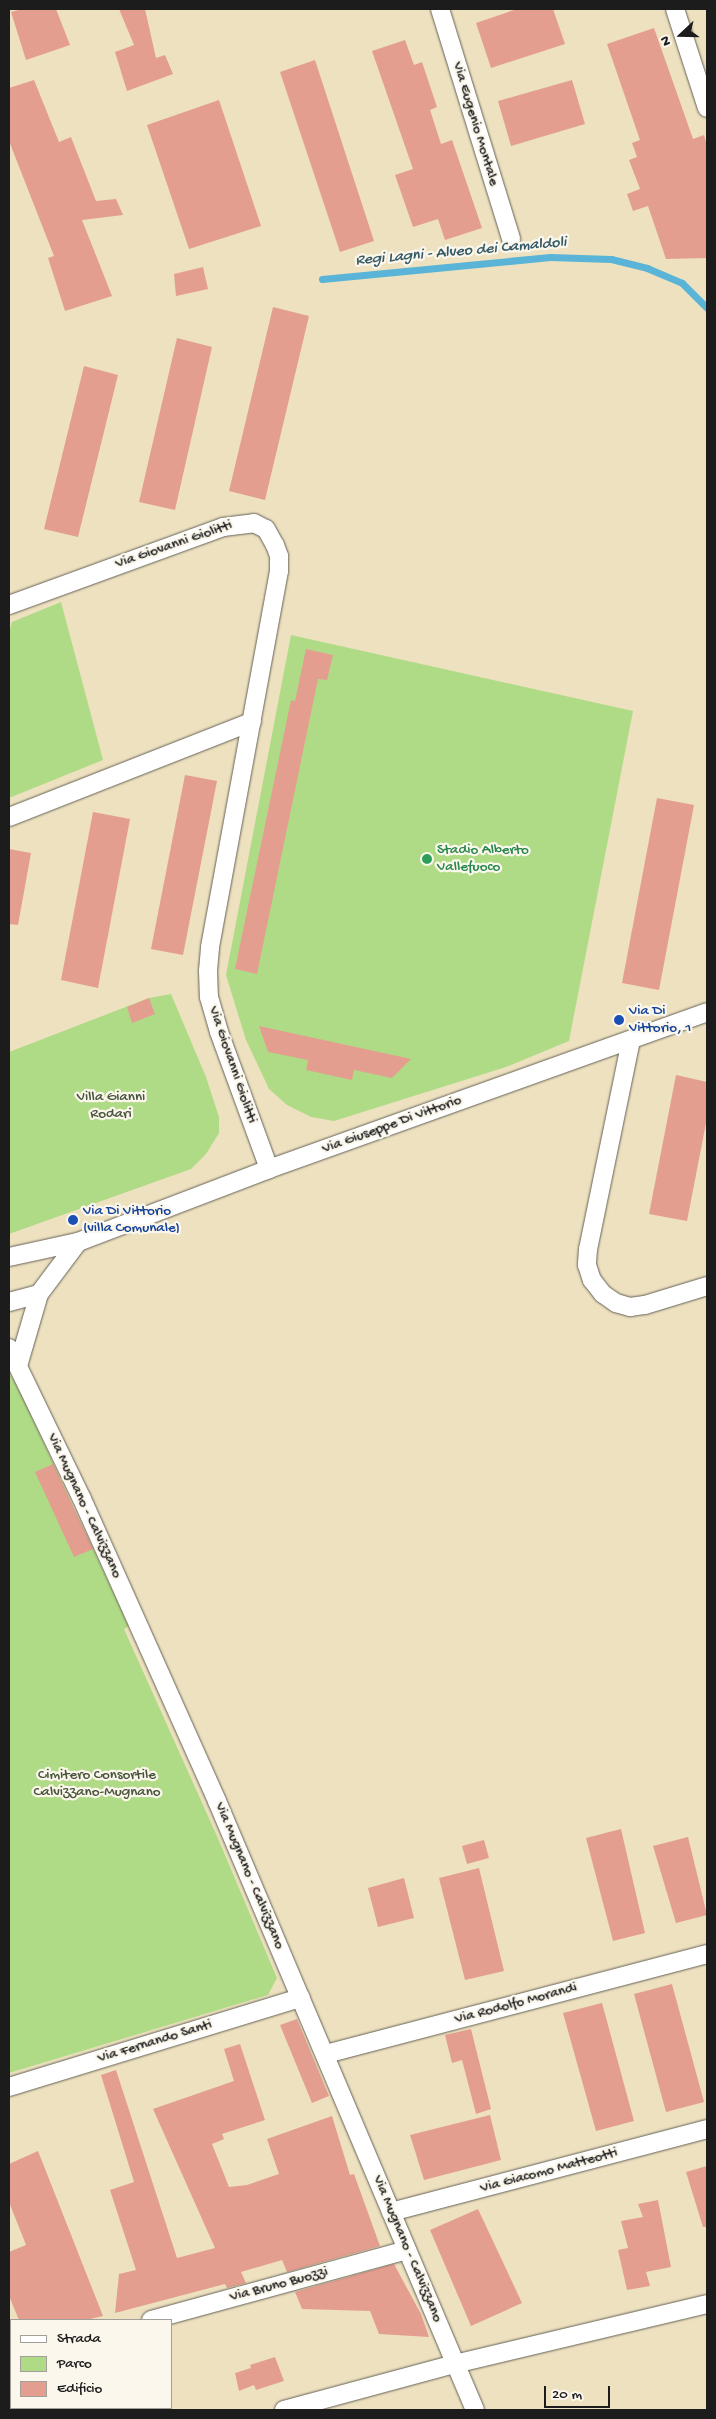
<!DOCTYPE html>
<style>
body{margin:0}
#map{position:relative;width:716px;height:2419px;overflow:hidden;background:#ede1c0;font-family:"Gochi Hand",sans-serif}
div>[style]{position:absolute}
.green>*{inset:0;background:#b0db86}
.stream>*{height:7px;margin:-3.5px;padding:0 3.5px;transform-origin:3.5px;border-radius:3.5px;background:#59b4d7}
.building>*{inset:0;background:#e49e8f}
.roads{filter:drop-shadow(0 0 1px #656155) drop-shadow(0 0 1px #656155)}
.minor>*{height:18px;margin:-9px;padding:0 9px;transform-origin:9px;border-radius:9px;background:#fff}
.dots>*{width:14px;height:14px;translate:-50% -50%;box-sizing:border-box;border:2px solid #fbf7ec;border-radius:50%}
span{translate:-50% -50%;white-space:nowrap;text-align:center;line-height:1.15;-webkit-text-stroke:4.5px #fbf7ec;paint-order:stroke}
.street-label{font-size:15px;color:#1c1c1c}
.leisure-label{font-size:15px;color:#27864d}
.left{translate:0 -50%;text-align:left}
.transit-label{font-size:15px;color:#164399}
.park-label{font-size:15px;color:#48553c}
.water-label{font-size:16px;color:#345967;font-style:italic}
.frame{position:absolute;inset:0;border:10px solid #1c1c1c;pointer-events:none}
.legend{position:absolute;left:10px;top:2319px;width:162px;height:90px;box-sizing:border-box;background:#fbf7ec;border:1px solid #a29f99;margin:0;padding:6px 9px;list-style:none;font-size:15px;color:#1c1c1c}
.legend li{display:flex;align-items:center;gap:10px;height:25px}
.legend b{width:25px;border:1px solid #a29f99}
.north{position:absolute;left:656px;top:10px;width:50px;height:50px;-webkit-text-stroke:4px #fbf7ec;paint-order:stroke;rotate:249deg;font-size:14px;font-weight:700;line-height:20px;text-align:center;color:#1c1c1c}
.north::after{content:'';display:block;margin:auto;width:18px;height:22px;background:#1c1c1c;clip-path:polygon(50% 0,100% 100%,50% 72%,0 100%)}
.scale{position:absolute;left:544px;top:2386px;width:66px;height:22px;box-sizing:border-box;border:2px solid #1c1c1c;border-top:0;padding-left:6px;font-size:15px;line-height:18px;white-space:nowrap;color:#1c1c1c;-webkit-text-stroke:4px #fbf7ec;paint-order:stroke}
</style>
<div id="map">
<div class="green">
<div style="clip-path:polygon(61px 602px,103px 760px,9px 798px,9px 632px,12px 622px)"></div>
<div style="clip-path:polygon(291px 635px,633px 711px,569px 1041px,506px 1067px,334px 1121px,311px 1117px,287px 1105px,269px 1089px,246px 1040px,226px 975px)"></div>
<div style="clip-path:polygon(171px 994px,206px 1077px,219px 1117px,219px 1133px,206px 1154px,191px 1169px,9px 1234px,9px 1052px,149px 998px)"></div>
<div style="clip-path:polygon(9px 1373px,19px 1390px,129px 1626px,124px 1629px,217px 1836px,277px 1978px,268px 1995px,9px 2073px)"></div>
</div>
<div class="stream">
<div style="left:322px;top:279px;width:229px;rotate:-5.5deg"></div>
<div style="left:550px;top:257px;width:61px;rotate:1.9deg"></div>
<div style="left:611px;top:259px;width:37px;rotate:14deg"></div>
<div style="left:647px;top:268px;width:38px;rotate:23deg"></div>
<div style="left:682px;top:283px;width:35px;rotate:45deg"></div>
</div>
<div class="building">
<div style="clip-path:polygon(22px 9px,56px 9px,70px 45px,26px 60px,11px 12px)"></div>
<div style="clip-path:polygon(119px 9px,145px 9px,156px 58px,165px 55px,173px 74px,127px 91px,115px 52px,134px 45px)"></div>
<div style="clip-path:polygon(517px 9px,553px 9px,565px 44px,491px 68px,476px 23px)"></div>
<div style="clip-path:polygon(654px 28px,693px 139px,704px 135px,707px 146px,707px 258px,666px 259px,648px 206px,633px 211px,627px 194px,640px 189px,629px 160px,637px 157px,632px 143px,640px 140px,607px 44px)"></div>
<div style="clip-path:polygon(405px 40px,414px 65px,422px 62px,437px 107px,430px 110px,441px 144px,452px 140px,482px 228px,445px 240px,438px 219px,413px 227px,395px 175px,413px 169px,372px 51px)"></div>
<div style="clip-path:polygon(315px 60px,374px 241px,340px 252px,280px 72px)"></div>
<div style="clip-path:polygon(34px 80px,59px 142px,71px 137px,96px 201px,116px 199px,123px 215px,82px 220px,112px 296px,65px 311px,48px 258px,54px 256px,9px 141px,9px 88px)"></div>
<div style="clip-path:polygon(572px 80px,585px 124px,511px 146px,498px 101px)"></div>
<div style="clip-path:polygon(219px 100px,261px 226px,189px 249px,147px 125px)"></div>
<div style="clip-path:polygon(203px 267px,208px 289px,176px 296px,174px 274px)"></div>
<div style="clip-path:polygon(273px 307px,309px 316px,265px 500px,229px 491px)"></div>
<div style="clip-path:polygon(177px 338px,212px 347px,175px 510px,139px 502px)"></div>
<div style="clip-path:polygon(84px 366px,118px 375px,78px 537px,44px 529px)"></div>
<div style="clip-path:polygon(306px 649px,333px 655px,327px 680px,318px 679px,257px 974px,235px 969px,291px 700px,295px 701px)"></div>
<div style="clip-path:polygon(185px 775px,217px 781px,183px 955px,151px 949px)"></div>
<div style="clip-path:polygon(657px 798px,694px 805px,659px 990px,622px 983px)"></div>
<div style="clip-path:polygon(93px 812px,130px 819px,98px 988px,61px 980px)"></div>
<div style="clip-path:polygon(9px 849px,31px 853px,18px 925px,9px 924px)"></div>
<div style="clip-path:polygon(149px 998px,155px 1014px,132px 1023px,127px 1007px)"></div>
<div style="clip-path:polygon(259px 1026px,411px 1059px,392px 1078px,354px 1070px,352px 1080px,306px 1070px,308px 1060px,268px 1052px)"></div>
<div style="clip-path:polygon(676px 1075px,707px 1082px,707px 1118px,687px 1221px,649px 1214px)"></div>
<div style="clip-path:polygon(53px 1464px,93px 1549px,74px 1557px,35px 1472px)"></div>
<div style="clip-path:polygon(621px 1829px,645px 1933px,613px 1941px,586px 1838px)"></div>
<div style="clip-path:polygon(688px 1837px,707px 1915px,676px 1923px,653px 1846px)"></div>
<div style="clip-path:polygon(484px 1840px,489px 1858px,467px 1864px,462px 1846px)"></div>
<div style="clip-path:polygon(479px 1868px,504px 1971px,465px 1980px,439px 1878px)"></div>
<div style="clip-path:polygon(404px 1878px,414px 1918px,378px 1927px,368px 1888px)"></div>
<div style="clip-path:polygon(672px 1984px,704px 2102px,666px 2112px,634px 1994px)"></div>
<div style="clip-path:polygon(602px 2003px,634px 2121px,596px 2131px,563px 2013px)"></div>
<div style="clip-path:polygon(297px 2019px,329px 2096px,312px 2103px,280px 2025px)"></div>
<div style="clip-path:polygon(471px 2029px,491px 2109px,476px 2114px,462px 2060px,452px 2063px,445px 2035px)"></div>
<div style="clip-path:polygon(240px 2044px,265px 2120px,222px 2134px,224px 2139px,212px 2144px,229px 2187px,247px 2185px,279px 2174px,267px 2139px,332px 2116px,350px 2175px,354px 2174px,380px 2246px,287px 2272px,282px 2260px,241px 2272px,246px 2283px,227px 2288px,225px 2284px,115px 2313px,119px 2274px,136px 2270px,110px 2190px,134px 2182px,101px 2075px,116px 2070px,177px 2258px,215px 2248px,153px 2109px,234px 2081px,224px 2049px)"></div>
<div style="clip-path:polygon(490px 2115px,501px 2160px,424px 2180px,410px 2135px)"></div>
<div style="clip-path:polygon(38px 2151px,103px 2316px,86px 2320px,19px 2320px,9px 2296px,9px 2252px,26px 2245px,9px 2202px,9px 2164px)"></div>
<div style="clip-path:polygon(707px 2166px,707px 2227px,703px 2227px,686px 2172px)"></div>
<div style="clip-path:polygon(658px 2200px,671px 2267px,646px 2272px,650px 2286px,627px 2290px,618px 2250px,628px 2248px,621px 2221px,643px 2217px,638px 2204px)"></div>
<div style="clip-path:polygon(478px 2209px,522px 2303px,471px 2326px,430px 2230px)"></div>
<div style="clip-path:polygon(394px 2264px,421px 2314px,429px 2337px,379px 2334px,370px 2311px,302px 2309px,295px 2292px)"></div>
<div style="clip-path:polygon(275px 2357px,284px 2381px,256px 2390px,254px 2385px,239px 2391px,235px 2373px,251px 2368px,250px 2365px)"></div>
</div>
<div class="roads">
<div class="minor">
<div style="left:440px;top:9px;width:241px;rotate:72.8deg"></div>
<div style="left:675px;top:9px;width:104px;rotate:72.1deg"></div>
<div style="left:9px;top:605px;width:228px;rotate:-20deg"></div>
<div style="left:223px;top:527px;width:31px;rotate:-7deg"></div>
<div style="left:254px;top:523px;width:13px;rotate:27deg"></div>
<div style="left:266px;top:529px;width:18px;rotate:61deg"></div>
<div style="left:275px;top:545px;width:12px;rotate:70deg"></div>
<div style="left:279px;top:556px;width:15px;rotate:90deg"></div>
<div style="left:279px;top:571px;width:383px;rotate:100.4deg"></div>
<div style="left:210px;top:948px;width:23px;rotate:95deg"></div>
<div style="left:208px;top:971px;width:26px;rotate:88deg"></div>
<div style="left:209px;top:997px;width:36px;rotate:74deg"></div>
<div style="left:219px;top:1032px;width:146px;rotate:69.9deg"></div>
<div style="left:9px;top:817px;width:261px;rotate:-21.4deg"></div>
<div style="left:631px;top:1040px;width:213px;rotate:101.6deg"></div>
<div style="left:588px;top:1249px;width:16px;rotate:94deg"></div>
<div style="left:587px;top:1265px;width:16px;rotate:72deg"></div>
<div style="left:592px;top:1280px;width:18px;rotate:52deg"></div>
<div style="left:603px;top:1294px;width:16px;rotate:35deg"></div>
<div style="left:616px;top:1303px;width:15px;rotate:16deg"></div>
<div style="left:630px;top:1307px;width:15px;rotate:-8deg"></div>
<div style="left:645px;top:1305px;width:65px;rotate:-17deg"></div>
<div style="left:9px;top:1257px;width:71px;rotate:-12.3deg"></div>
<div style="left:78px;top:1242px;width:204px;rotate:-20.9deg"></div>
<div style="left:269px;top:1169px;width:465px;rotate:-19.7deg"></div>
<div style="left:9px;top:1302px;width:31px;rotate:-15deg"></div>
<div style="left:9px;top:1348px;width:168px;rotate:64.2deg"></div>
<div style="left:82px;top:1499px;width:331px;rotate:65.9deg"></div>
<div style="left:217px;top:1801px;width:661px;rotate:67.04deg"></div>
<div style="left:18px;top:1366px;width:75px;rotate:-73.7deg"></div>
<div style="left:39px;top:1294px;width:65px;rotate:-53.1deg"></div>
<div style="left:326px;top:2054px;width:394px;rotate:-14.7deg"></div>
<div style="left:9px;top:2087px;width:305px;rotate:-17deg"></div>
<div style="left:391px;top:2212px;width:327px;rotate:-14.7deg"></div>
<div style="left:151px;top:2320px;width:265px;rotate:-15.3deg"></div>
<div style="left:9px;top:2356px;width:2px;rotate:-27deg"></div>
<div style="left:284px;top:2410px;width:177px;rotate:-15.1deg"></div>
<div style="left:455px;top:2364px;width:259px;rotate:-13.4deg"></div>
</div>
</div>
<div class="dots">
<div style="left:427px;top:859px;background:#2e9e5b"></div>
<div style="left:619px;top:1020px;background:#1a4fb4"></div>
<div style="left:73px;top:1220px;background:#1a4fb4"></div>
</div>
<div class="street-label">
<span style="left:475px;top:124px;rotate:73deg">Via Eugenio Montale</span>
<span style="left:174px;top:545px;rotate:-19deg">Via Giovanni Giolitti</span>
<span style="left:232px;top:1065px;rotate:71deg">Via Giovanni Giolitti</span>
<span style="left:392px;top:1125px;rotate:-20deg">Via Giuseppe Di Vittorio</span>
<span style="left:84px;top:1506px;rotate:65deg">Via Mugnano - Calvizzano</span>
<span style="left:249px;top:1876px;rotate:67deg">Via Mugnano - Calvizzano</span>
<span style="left:516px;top:2004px;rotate:-15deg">Via Rodolfo Morandi</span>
<span style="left:155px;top:2042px;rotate:-17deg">Via Fernando Santi</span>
<span style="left:549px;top:2171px;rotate:-15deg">Via Giacomo Matteotti</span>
<span style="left:407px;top:2249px;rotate:67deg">Via Mugnano - Calvizzano</span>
<span style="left:279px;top:2285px;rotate:-15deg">Via Bruno Buozzi</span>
</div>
<div class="leisure-label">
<span class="left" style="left:437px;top:859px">Stadio Alberto<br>Vallefuoco</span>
</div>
<div class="transit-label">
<span class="left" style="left:629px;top:1020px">Via Di<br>Vittorio, 1</span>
<span class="left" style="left:83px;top:1220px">Via Di Vittorio<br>(villa Comunale)</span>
</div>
<div class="park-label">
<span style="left:111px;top:1106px">Villa Gianni<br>Rodari</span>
<span style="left:97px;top:1784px">Cimitero Consortile<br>Calvizzano-Mugnano</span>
</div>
<div class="water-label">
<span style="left:461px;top:253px;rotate:-5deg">Regi Lagni - Alveo dei Camaldoli</span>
</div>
<div class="frame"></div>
<ul class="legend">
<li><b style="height:6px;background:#fff"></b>Strada</li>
<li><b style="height:14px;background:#b0db86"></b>Parco</li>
<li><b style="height:14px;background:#e49e8f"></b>Edificio</li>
</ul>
<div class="north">N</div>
<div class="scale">20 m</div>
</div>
